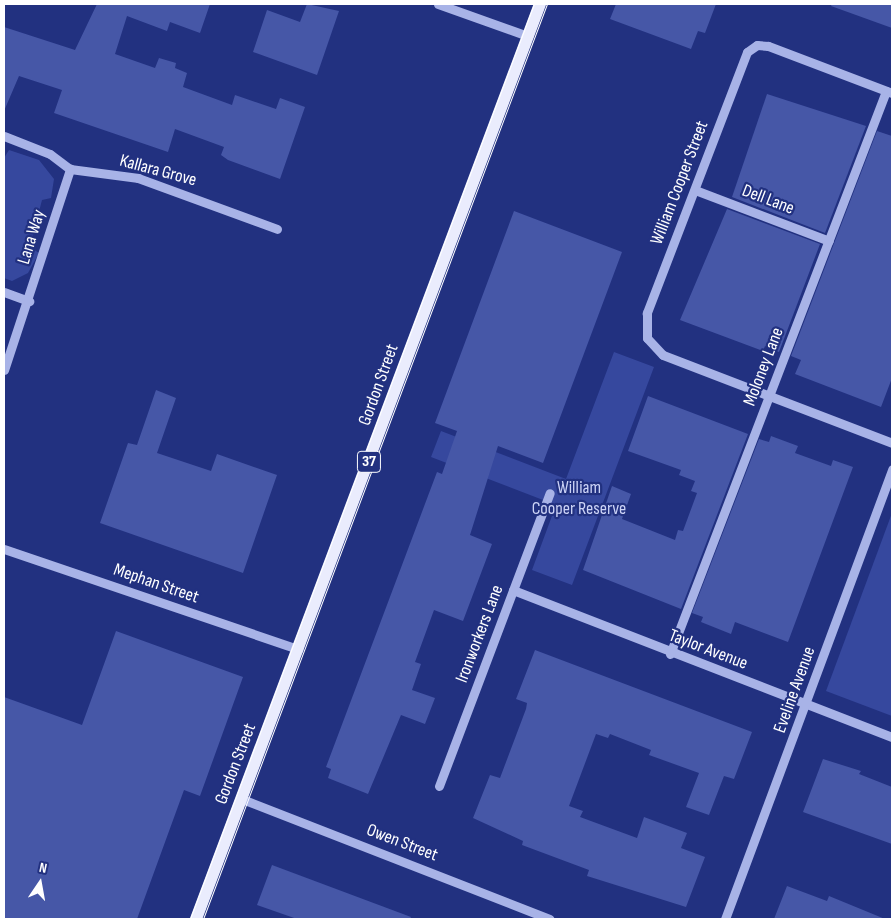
<!DOCTYPE html>
<style>
body{margin:0}
#map{position:relative;width:896px;height:923px;overflow:hidden;background:#223180;font-family:"Sofia Sans Condensed",sans-serif}
div>[style]{position:absolute}
.green>*{inset:0;background:#36489e}
.building>*{inset:0;background:#4657a7}
.minor>*{height:9px;margin:-4.5px;padding:0 4.5px;transform-origin:4.5px;border-radius:4.5px;background:#a8b3e7}
.major>*{height:12px;margin:-6px;padding:0 6px;transform-origin:6px;border-radius:6px;background:#eaecfd}
.tram>*{height:1px;margin:-0.5px;padding:0 0.5px;transform-origin:0.5px;border-radius:0.5px;background:#fff}
span{translate:-50% -50%;white-space:nowrap;text-align:center;line-height:1.15;-webkit-text-stroke:4.5px #223180;paint-order:stroke}
.shield-label span{padding:1px 4px;background:#223180;border:1px solid;border-radius:4px;-webkit-text-stroke-width:0}
.shield-label{font-size:16px;color:#fff;font-weight:700}
.street-label{font-size:18px;color:#fff}
.park-label{font-size:18px;color:#ccd3f6}
.frame{position:absolute;inset:0;border:5px solid #fff;pointer-events:none}
.north{position:absolute;left:15px;top:858px;width:50px;height:50px;-webkit-text-stroke:4px #223180;paint-order:stroke;rotate:12deg;font-size:14px;font-weight:700;line-height:20px;text-align:center;color:#fff}
.north::after{content:'';display:block;margin:auto;width:18px;height:22px;background:#fff;clip-path:polygon(50% 0,100% 100%,50% 72%,0 100%)}
</style>
<div id="map">
<div class="green">
<div style="clip-path:polygon(9px 150px,39px 160px,54px 179px,51px 198px,42px 200px,30px 247px,39px 253px,28px 273px,12px 281px,4px 278px,4px 158px)"></div>
<div style="clip-path:polygon(614px 352px,654px 367px,572px 585px,532px 570px,556px 505px,431px 457px,441px 431px,566px 479px)"></div>
<div style="clip-path:polygon(892px 513px,892px 716px,826px 691px)"></div>
</div>
<div class="building">
<div style="clip-path:polygon(97px 4px,210px 4px,200px 33px,170px 22px,167px 31px,127px 16px,115px 54px,155px 68px,159px 58px,176px 63px,175px 68px,187px 73px,183px 87px,232px 105px,235px 95px,276px 109px,280px 98px,305px 107px,280px 179px,228px 160px,221px 155px,224px 147px,175px 129px,168px 152px,54px 113px,62px 90px,19px 76px,4px 111px,4px 27px,75px 50px)"></div>
<div style="clip-path:polygon(307px 4px,339px 11px,317px 75px,253px 52px,267px 10px,300px 22px)"></div>
<div style="clip-path:polygon(616px 4px,716px 4px,705px 33px,698px 31px,691px 49px,610px 19px)"></div>
<div style="clip-path:polygon(832px 4px,892px 4px,892px 28px,831px 6px)"></div>
<div style="clip-path:polygon(767px 94px,866px 126px,825px 233px,732px 197px)"></div>
<div style="clip-path:polygon(877px 131px,892px 136px,892px 378px,881px 407px,795px 374px,801px 360px,791px 356px)"></div>
<div style="clip-path:polygon(727px 209px,820px 244px,779px 352px,765px 346px,763px 351px,680px 320px)"></div>
<div style="clip-path:polygon(514px 211px,622px 252px,543px 463px,498px 446px,470px 535px,492px 544px,463px 621px,434px 610px,415px 662px,421px 664px,412px 690px,435px 698px,425px 724px,401px 715px,368px 794px,328px 778px,331px 769px,326px 767px,437px 472px,442px 474px,457px 431px,435px 423px)"></div>
<div style="clip-path:polygon(156px 390px,176px 398px,157px 453px,211px 471px,217px 454px,277px 475px,243px 573px,100px 523px,128px 443px,137px 445px)"></div>
<div style="clip-path:polygon(648px 396px,748px 434px,681px 609px,583px 570px,612px 486px,631px 494px,622px 519px,675px 540px,678px 530px,683px 531px,697px 493px,691px 491px,695px 481px,679px 475px,681px 470px,628px 451px)"></div>
<div style="clip-path:polygon(771px 436px,798px 446px,795px 453px,831px 466px,833px 460px,853px 467px,788px 642px,735px 622px,731px 634px,701px 622px,703px 617px,692px 613px,759px 439px,769px 442px)"></div>
<div style="clip-path:polygon(116px 631px,243px 677px,200px 796px,184px 790px,137px 919px,4px 919px,4px 697px,82px 725px)"></div>
<div style="clip-path:polygon(535px 650px,752px 732px,734px 779px,724px 776px,709px 815px,686px 807px,699px 773px,649px 755px,651px 750px,610px 734px,608px 738px,596px 734px,569px 806px,583px 811px,580px 817px,637px 838px,644px 817px,687px 833px,681px 848px,705px 857px,686px 907px,587px 876px,589px 870px,522px 845px,523px 841px,473px 818px,490px 775px,500px 778px,526px 709px,527px 703px,516px 699px)"></div>
<div style="clip-path:polygon(823px 759px,861px 771px,859px 774px,892px 787px,892px 844px,803px 812px)"></div>
<div style="clip-path:polygon(272px 865px,411px 917px,410px 919px,297px 919px,257px 905px)"></div>
<div style="clip-path:polygon(787px 886px,827px 901px,829px 896px,885px 919px,774px 919px)"></div>
</div>
<div class="minor">
<div style="left:438px;top:4px;width:96px;rotate:19.6deg"></div>
<div style="left:892px;top:93px;width:133px;rotate:-159.2deg"></div>
<div style="left:768px;top:46px;width:11px;rotate:-175deg"></div>
<div style="left:757px;top:45px;width:12px;rotate:145deg"></div>
<div style="left:747px;top:52px;width:280px;rotate:111deg"></div>
<div style="left:647px;top:313px;width:25px;rotate:90deg"></div>
<div style="left:647px;top:338px;width:23px;rotate:47deg"></div>
<div style="left:663px;top:355px;width:245px;rotate:21deg"></div>
<div style="left:4px;top:136px;width:49px;rotate:21.4deg"></div>
<div style="left:50px;top:154px;width:25px;rotate:37deg"></div>
<div style="left:70px;top:169px;width:69px;rotate:7.5deg"></div>
<div style="left:138px;top:178px;width:148px;rotate:20.1deg"></div>
<div style="left:695px;top:190px;width:143px;rotate:20.8deg"></div>
<div style="left:4px;top:292px;width:27px;rotate:20deg"></div>
<div style="left:4px;top:370px;width:212px;rotate:-71.8deg"></div>
<div style="left:4px;top:549px;width:311px;rotate:18.8deg"></div>
<div style="left:513px;top:590px;width:407px;rotate:21.2deg"></div>
<div style="left:670px;top:654px;width:603px;rotate:-69.01deg"></div>
<div style="left:439px;top:786px;width:313px;rotate:-69.3deg"></div>
<div style="left:242px;top:799px;width:330px;rotate:21.3deg"></div>
<div style="left:725px;top:919px;width:480px;rotate:-69.6deg"></div>
</div>
<div class="major">
<div style="left:196px;top:919px;width:978px;rotate:-69.4deg"></div>
</div>
<div class="tram">
<div style="left:190px;top:919px;width:978px;rotate:-69.4deg"></div>
<div style="left:203px;top:919px;width:978px;rotate:-69.4deg"></div>
</div>
<div class="shield-label">
<span style="left:369px;top:462px">37</span>
</div>
<div class="street-label">
<span style="left:158px;top:171px;rotate:15deg">Kallara Grove</span>
<span style="left:680px;top:183px;rotate:-69deg">William Cooper Street</span>
<span style="left:768px;top:200px;rotate:21deg">Dell Lane</span>
<span style="left:32px;top:237px;rotate:-73deg">Lana Way</span>
<span style="left:764px;top:367px;rotate:-69deg">Moloney Lane</span>
<span style="left:379px;top:385px;rotate:-70deg">Gordon Street</span>
<span style="left:156px;top:584px;rotate:19deg">Mephan Street</span>
<span style="left:480px;top:634px;rotate:-69deg">Ironworkers Lane</span>
<span style="left:708px;top:650px;rotate:21deg">Taylor Avenue</span>
<span style="left:795px;top:690px;rotate:-70deg">Eveline Avenue</span>
<span style="left:236px;top:764px;rotate:-69deg">Gordon Street</span>
<span style="left:402px;top:843px;rotate:21deg">Owen Street</span>
</div>
<div class="park-label">
<span style="left:579px;top:499px">William<br>Cooper Reserve</span>
</div>
<div class="frame"></div>
<div class="north">N</div>
</div>
